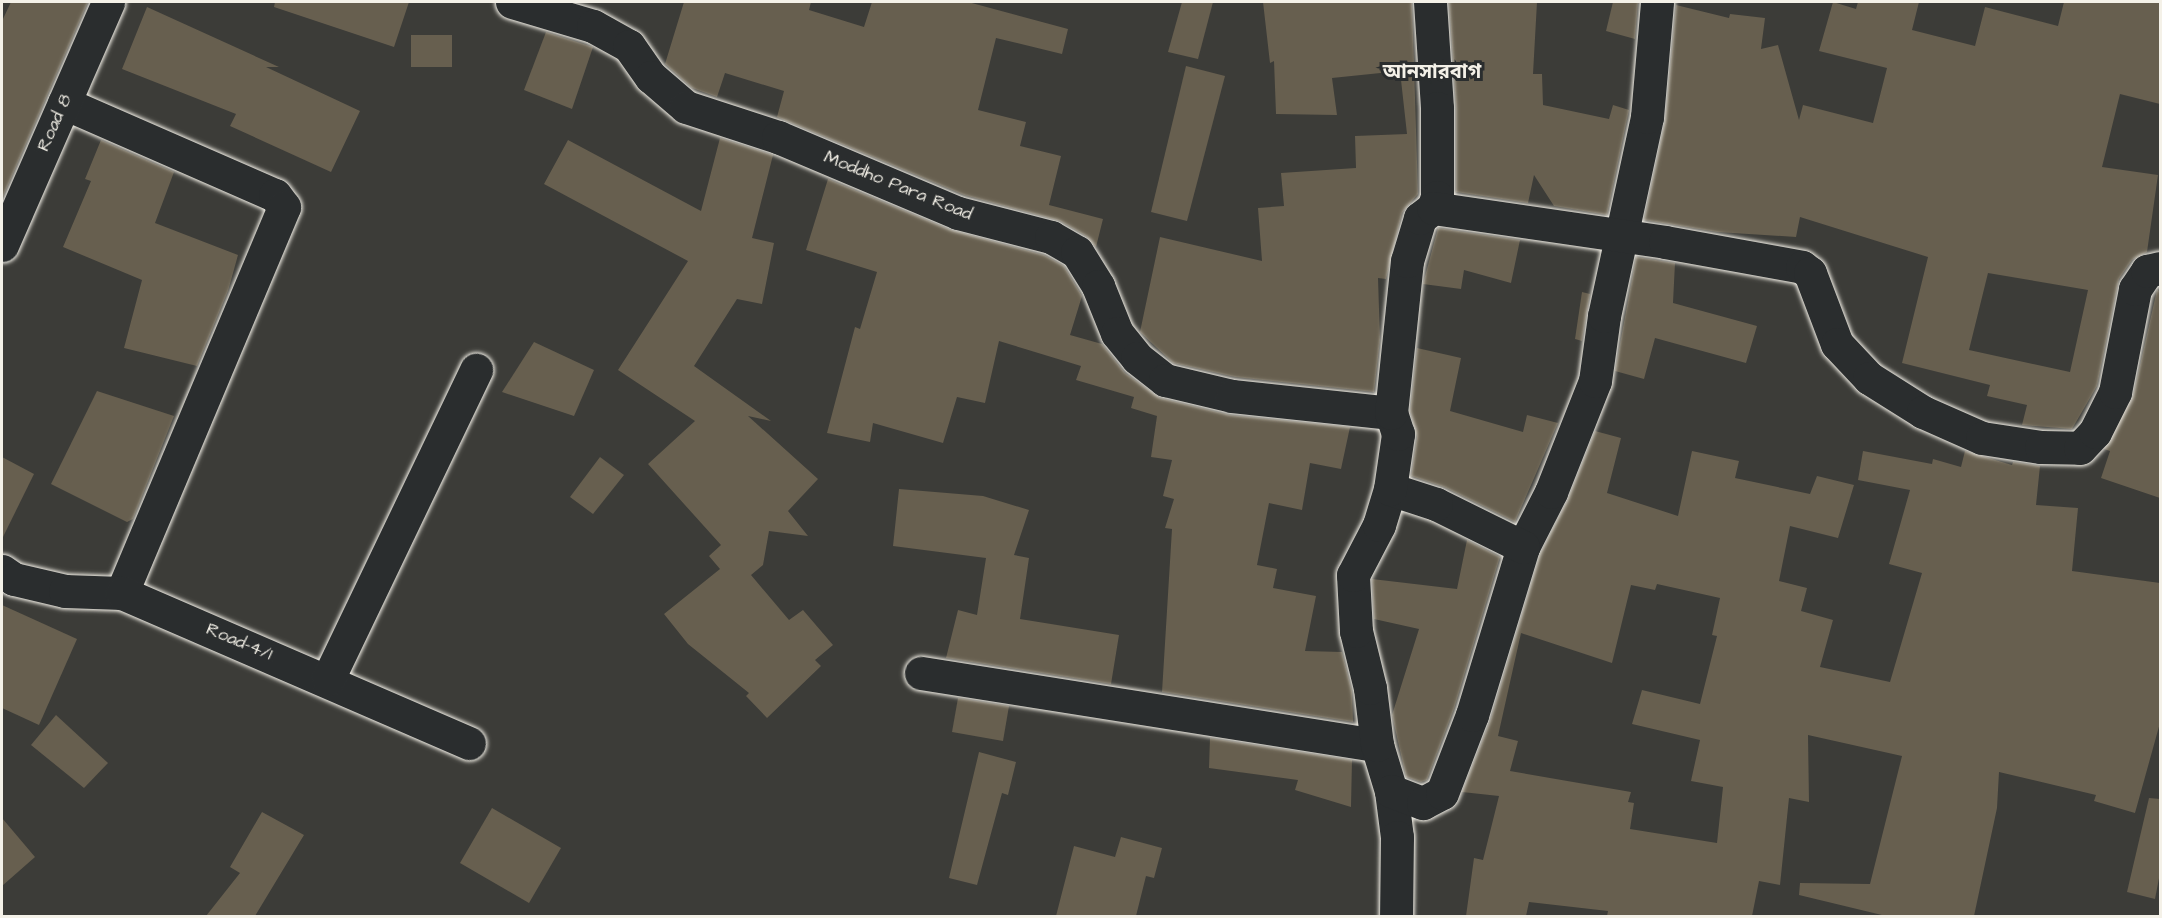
<!DOCTYPE html>
<meta charset="utf-8">
<style>
body{margin:0}
#map{position:relative;width:2162px;height:918px;overflow:hidden;background:#3c3c38;font-family:"Architects Daughter","Noto Sans Bengali",sans-serif}
div>[style]{position:absolute}
.building>*{inset:0;background:#675f4f}
.roads{filter:drop-shadow(0 0 2px #f4f1e8) drop-shadow(0 0 2px #f4f1e8)}
.minor>*{height:33px;margin:-16.5px;padding:0 16.5px;transform-origin:16.5px;border-radius:16.5px;background:#2a2d2e}
span{translate:-50% -50%;white-space:nowrap;text-align:center;line-height:1.15;-webkit-text-stroke:6px #2a2d2e;paint-order:stroke}
.street-label{font-size:18px;color:#f4f1e8}
.neighbourhood-label{font-size:20px;color:#f4f1e8;font-weight:700}
.frame{position:absolute;inset:0;border:3px solid #f4f1e8;pointer-events:none}
</style>
<div id="map">
<div class="building">
<div style="clip-path:polygon(11px 2px,88px 2px,2px 199px,2px 21px)"></div>
<div style="clip-path:polygon(275px 2px,409px 2px,394px 47px,274px 7px)"></div>
<div style="clip-path:polygon(684px 2px,811px 2px,809px 10px,864px 27px,872px 2px,968px 2px,1068px 29px,1062px 54px,996px 38px,978px 110px,1026px 122px,1020px 146px,1061px 156px,1049px 205px,1103px 219px,1096px 247px,1086px 236px,1060px 221px,964px 195px,777px 117px,784px 91px,725px 73px,717px 97px,692px 88px,665px 64px)"></div>
<div style="clip-path:polygon(1182px 2px,1213px 2px,1198px 59px,1168px 52px)"></div>
<div style="clip-path:polygon(1263px 2px,1412px 2px,1418px 194px,1402px 213px,1386px 279px,1378px 278px,1380px 340px,1374px 392px,1235px 377px,1173px 363px,1140px 332px,1160px 237px,1262px 261px,1258px 208px,1284px 206px,1281px 173px,1356px 168px,1355px 136px,1407px 134px,1400px 71px,1332px 78px,1337px 115px,1276px 114px,1274px 61px,1270px 63px)"></div>
<div style="clip-path:polygon(1449px 2px,1537px 2px,1533px 74px,1542px 74px,1543px 105px,1609px 119px,1613px 105px,1629px 110px,1607px 215px,1554px 206px,1534px 175px,1528px 203px,1456px 192px,1456px 107px)"></div>
<div style="clip-path:polygon(1613px 2px,1638px 2px,1635px 39px,1606px 31px)"></div>
<div style="clip-path:polygon(evenodd,1833px 2px,1856px 9px,1858px 2px,1919px 2px,1912px 30px,1975px 46px,1985px 7px,2058px 26px,2064px 2px,2160px 2px,2160px 104px,2120px 94px,2102px 167px,2158px 175px,2147px 252px,2132px 260px,2119px 279px,2097px 386px,2072px 429px,2022px 425px,2027px 405px,1987px 396px,1990px 385px,1902px 363px,1928px 257px,1800px 217px,1796px 237px,1717px 232px,1644px 220px,1665px 121px,1676px 5px,1729px 18px,1730px 14px,1765px 18px,1761px 49px,1778px 45px,1799px 120px,1803px 105px,1873px 123px,1887px 68px,1819px 51px,1833px 2px,1988px 273px,2088px 290px,2070px 372px,1969px 350px,1988px 273px)"></div>
<div style="clip-path:polygon(147px 7px,279px 67px,266px 67px,360px 111px,331px 172px,230px 126px,236px 114px,122px 69px)"></div>
<div style="clip-path:polygon(546px 32px,593px 47px,572px 109px,524px 90px)"></div>
<div style="clip-path:polygon(411px 35px,452px 35px,452px 67px,411px 67px)"></div>
<div style="clip-path:polygon(1186px 66px,1225px 76px,1187px 221px,1151px 212px)"></div>
<div style="clip-path:polygon(720px 138px,773px 155px,752px 238px,774px 243px,762px 304px,737px 299px,694px 366px,771px 421px,748px 416px,818px 479px,788px 511px,808px 536px,769px 531px,763px 565px,751px 575px,789px 620px,803px 610px,833px 645px,815px 660px,821px 666px,767px 718px,746px 696px,749px 693px,688px 644px,664px 614px,720px 569px,709px 556px,721px 545px,648px 464px,695px 421px,618px 370px,688px 261px,544px 184px,568px 140px,701px 211px)"></div>
<div style="clip-path:polygon(101px 140px,174px 172px,155px 223px,238px 255px,228px 291px,197px 366px,124px 348px,142px 280px,63px 247px,91px 181px,85px 179px)"></div>
<div style="clip-path:polygon(828px 179px,951px 230px,1044px 255px,1064px 266px,1082px 296px,1070px 335px,1102px 344px,1125px 373px,1160px 398px,1230px 415px,1350px 427px,1341px 469px,1310px 463px,1302px 510px,1269px 503px,1257px 565px,1277px 569px,1273px 588px,1316px 596px,1305px 651px,1342px 652px,1352px 691px,1353px 722px,1162px 692px,1172px 529px,1165px 528px,1174px 499px,1163px 496px,1172px 460px,1151px 457px,1157px 416px,1131px 408px,1134px 397px,1076px 380px,1081px 366px,999px 341px,985px 403px,957px 397px,943px 443px,873px 423px,870px 442px,827px 433px,855px 327px,860px 329px,877px 272px,806px 250px)"></div>
<div style="clip-path:polygon(1438px 228px,1520px 240px,1511px 283px,1464px 270px,1461px 289px,1423px 284px)"></div>
<div style="clip-path:polygon(1636px 257px,1675px 263px,1673px 303px,1757px 326px,1746px 363px,1655px 338px,1644px 379px,1615px 371px)"></div>
<div style="clip-path:polygon(2157px 290px,2160px 291px,2160px 498px,2101px 478px,2110px 451px,2104px 449px,2133px 396px)"></div>
<div style="clip-path:polygon(1582px 292px,1590px 294px,1582px 341px,1575px 339px)"></div>
<div style="clip-path:polygon(534px 342px,594px 370px,574px 416px,502px 392px)"></div>
<div style="clip-path:polygon(1417px 348px,1461px 358px,1450px 411px,1523px 432px,1527px 415px,1558px 423px,1515px 522px,1444px 487px,1411px 476px,1417px 437px,1410px 411px)"></div>
<div style="clip-path:polygon(97px 391px,174px 416px,133px 519px,127px 522px,51px 484px)"></div>
<div style="clip-path:polygon(evenodd,1595px 431px,1621px 438px,1607px 493px,1678px 516px,1692px 451px,1739px 461px,1735px 478px,1810px 494px,1817px 476px,1854px 485px,1838px 538px,1790px 526px,1779px 581px,1807px 588px,1801px 611px,1833px 620px,1820px 667px,1890px 682px,1922px 573px,1889px 564px,1910px 490px,1858px 480px,1863px 451px,1932px 464px,1933px 459px,1961px 467px,1965px 451px,2012px 465px,2013px 462px,2040px 466px,2036px 505px,2078px 508px,2072px 571px,2160px 583px,2160px 723px,2135px 813px,2094px 801px,2096px 795px,1999px 772px,1997px 808px,1974px 916px,1886px 916px,1799px 895px,1800px 883px,1870px 884px,1902px 756px,1808px 735px,1809px 802px,1789px 798px,1780px 885px,1759px 881px,1752px 916px,1607px 916px,1608px 911px,1529px 902px,1526px 916px,1466px 916px,1474px 858px,1483px 860px,1499px 796px,1462px 792px,1490px 721px,1540px 554px,1568px 499px,1595px 431px,1657px 584px,1720px 598px,1712px 635px,1717px 636px,1700px 704px,1642px 690px,1632px 724px,1700px 740px,1691px 781px,1723px 787px,1717px 843px,1630px 829px,1634px 803px,1628px 802px,1631px 792px,1510px 771px,1518px 741px,1498px 736px,1521px 633px,1612px 663px,1631px 585px,1655px 590px,1657px 584px)"></div>
<div style="clip-path:polygon(2px 457px,34px 474px,2px 539px)"></div>
<div style="clip-path:polygon(600px 457px,624px 475px,593px 514px,570px 497px)"></div>
<div style="clip-path:polygon(899px 489px,983px 496px,1029px 510px,1014px 555px,1029px 558px,1020px 619px,1119px 635px,1111px 684px,946px 658px,958px 610px,977px 615px,986px 558px,893px 546px)"></div>
<div style="clip-path:polygon(1467px 540px,1500px 557px,1454px 709px,1427px 780px,1421px 782px,1406px 777px,1392px 715px,1419px 629px,1374px 619px,1372px 579px,1457px 589px)"></div>
<div style="clip-path:polygon(2px 605px,77px 639px,39px 725px,2px 708px)"></div>
<div style="clip-path:polygon(958px 698px,1009px 706px,1003px 741px,952px 732px)"></div>
<div style="clip-path:polygon(56px 715px,108px 763px,84px 788px,31px 745px)"></div>
<div style="clip-path:polygon(1210px 738px,1352px 760px,1351px 807px,1295px 790px,1298px 780px,1209px 768px)"></div>
<div style="clip-path:polygon(979px 752px,1016px 762px,1008px 795px,1002px 793px,977px 885px,949px 878px)"></div>
<div style="clip-path:polygon(2149px 798px,2160px 799px,2160px 873px,2155px 899px,2127px 892px)"></div>
<div style="clip-path:polygon(492px 808px,561px 848px,529px 903px,460px 863px)"></div>
<div style="clip-path:polygon(262px 812px,304px 835px,255px 916px,206px 916px,240px 873px,230px 867px)"></div>
<div style="clip-path:polygon(2px 818px,35px 857px,2px 886px)"></div>
<div style="clip-path:polygon(1121px 837px,1162px 848px,1154px 878px,1146px 876px,1136px 916px,1056px 916px,1074px 846px,1115px 857px)"></div>
</div>
<div class="roads">
<div class="minor">
<div style="left:512px;top:2px;width:84px;rotate:16.5deg"></div>
<div style="left:593px;top:26px;width:41px;rotate:29.1deg"></div>
<div style="left:629px;top:46px;width:38px;rotate:55deg"></div>
<div style="left:651px;top:77px;width:46px;rotate:40.6deg"></div>
<div style="left:686px;top:107px;width:97px;rotate:18.1deg"></div>
<div style="left:778px;top:137px;width:195px;rotate:22.9deg"></div>
<div style="left:958px;top:213px;width:96px;rotate:14.5deg"></div>
<div style="left:1051px;top:237px;width:30px;rotate:30deg"></div>
<div style="left:1077px;top:252px;width:40px;rotate:58deg"></div>
<div style="left:1098px;top:286px;width:51px;rotate:68deg"></div>
<div style="left:1117px;top:333px;width:32px;rotate:51deg"></div>
<div style="left:1137px;top:358px;width:36px;rotate:38deg"></div>
<div style="left:1165px;top:380px;width:69px;rotate:13.4deg"></div>
<div style="left:1232px;top:396px;width:160px;rotate:6.1deg"></div>
<div style="left:1430px;top:2px;width:106px;rotate:86.2deg"></div>
<div style="left:1437px;top:108px;width:89px;rotate:90deg"></div>
<div style="left:1437px;top:197px;width:12px;rotate:110deg"></div>
<div style="left:64px;top:103px;width:230px;rotate:23.6deg"></div>
<div style="left:275px;top:195px;width:15px;rotate:53deg"></div>
<div style="left:284px;top:207px;width:419px;rotate:112.8deg"></div>
<div style="left:2px;top:245px;width:265px;rotate:-66.4deg"></div>
<div style="left:1523px;top:547px;width:62px;rotate:-63deg"></div>
<div style="left:1551px;top:492px;width:119px;rotate:-68.4deg"></div>
<div style="left:1595px;top:381px;width:66px;rotate:-82.1deg"></div>
<div style="left:1604px;top:316px;width:204px;rotate:-77.8deg"></div>
<div style="left:1647px;top:117px;width:115px;rotate:-85deg"></div>
<div style="left:2px;top:571px;width:14px;rotate:34deg"></div>
<div style="left:14px;top:579px;width:52px;rotate:13.2deg"></div>
<div style="left:65px;top:591px;width:57px;rotate:2deg"></div>
<div style="left:122px;top:593px;width:378px;rotate:23.4deg"></div>
<div style="left:921px;top:673px;width:462px;rotate:9deg"></div>
<div style="left:1377px;top:745px;width:48px;rotate:73.1deg"></div>
<div style="left:1391px;top:791px;width:46px;rotate:82.6deg"></div>
<div style="left:1397px;top:837px;width:79px;rotate:90.7deg"></div>
<div style="left:328px;top:679px;width:343px;rotate:-64.4deg"></div>
<div style="left:1377px;top:745px;width:57px;rotate:-97deg"></div>
<div style="left:1370px;top:688px;width:59px;rotate:-103.8deg"></div>
<div style="left:1356px;top:631px;width:56px;rotate:-93.1deg"></div>
<div style="left:1353px;top:575px;width:56px;rotate:-62.5deg"></div>
<div style="left:1379px;top:525px;width:38px;rotate:-73deg"></div>
<div style="left:1391px;top:791px;width:34px;rotate:21deg"></div>
<div style="left:1423px;top:803px;width:21px;rotate:-28deg"></div>
<div style="left:1442px;top:793px;width:84px;rotate:-69deg"></div>
<div style="left:1472px;top:715px;width:176px;rotate:-73.1deg"></div>
<div style="left:1523px;top:547px;width:97px;rotate:-153.7deg"></div>
<div style="left:1436px;top:504px;width:48px;rotate:-161.9deg"></div>
<div style="left:1390px;top:489px;width:56px;rotate:-81.7deg"></div>
<div style="left:1398px;top:434px;width:22px;rotate:-108deg"></div>
<div style="left:1391px;top:413px;width:153px;rotate:-84deg"></div>
<div style="left:1407px;top:261px;width:45px;rotate:-73.2deg"></div>
<div style="left:1420px;top:218px;width:16px;rotate:-38deg"></div>
<div style="left:1433px;top:208px;width:234px;rotate:8.3deg"></div>
<div style="left:1665px;top:242px;width:139px;rotate:10.3deg"></div>
<div style="left:1802px;top:267px;width:10px;rotate:37deg"></div>
<div style="left:1810px;top:273px;width:76px;rotate:69.2deg"></div>
<div style="left:1837px;top:344px;width:47px;rotate:46.7deg"></div>
<div style="left:1869px;top:378px;width:64px;rotate:32.2deg"></div>
<div style="left:1923px;top:412px;width:64px;rotate:23.8deg"></div>
<div style="left:1982px;top:438px;width:60px;rotate:8.7deg"></div>
<div style="left:2041px;top:447px;width:39px;rotate:1deg"></div>
<div style="left:2080px;top:448px;width:22px;rotate:-47deg"></div>
<div style="left:2095px;top:432px;width:45px;rotate:-63.4deg"></div>
<div style="left:2115px;top:392px;width:105px;rotate:-79deg"></div>
<div style="left:2135px;top:289px;width:22px;rotate:-56deg"></div>
<div style="left:2147px;top:271px;width:13px;rotate:-13deg"></div>
</div>
</div>
<div class="street-label">
<span style="left:55px;top:123px;rotate:-66deg">Road 8</span>
<span style="left:898px;top:186px;rotate:22deg">Moddho Para Road</span>
<span style="left:239px;top:642px;rotate:23deg">Road-4/1</span>
</div>
<div class="neighbourhood-label">
<span style="left:1432px;top:72px">আনসারবাগ</span>
</div>
<div class="frame"></div>
</div>
